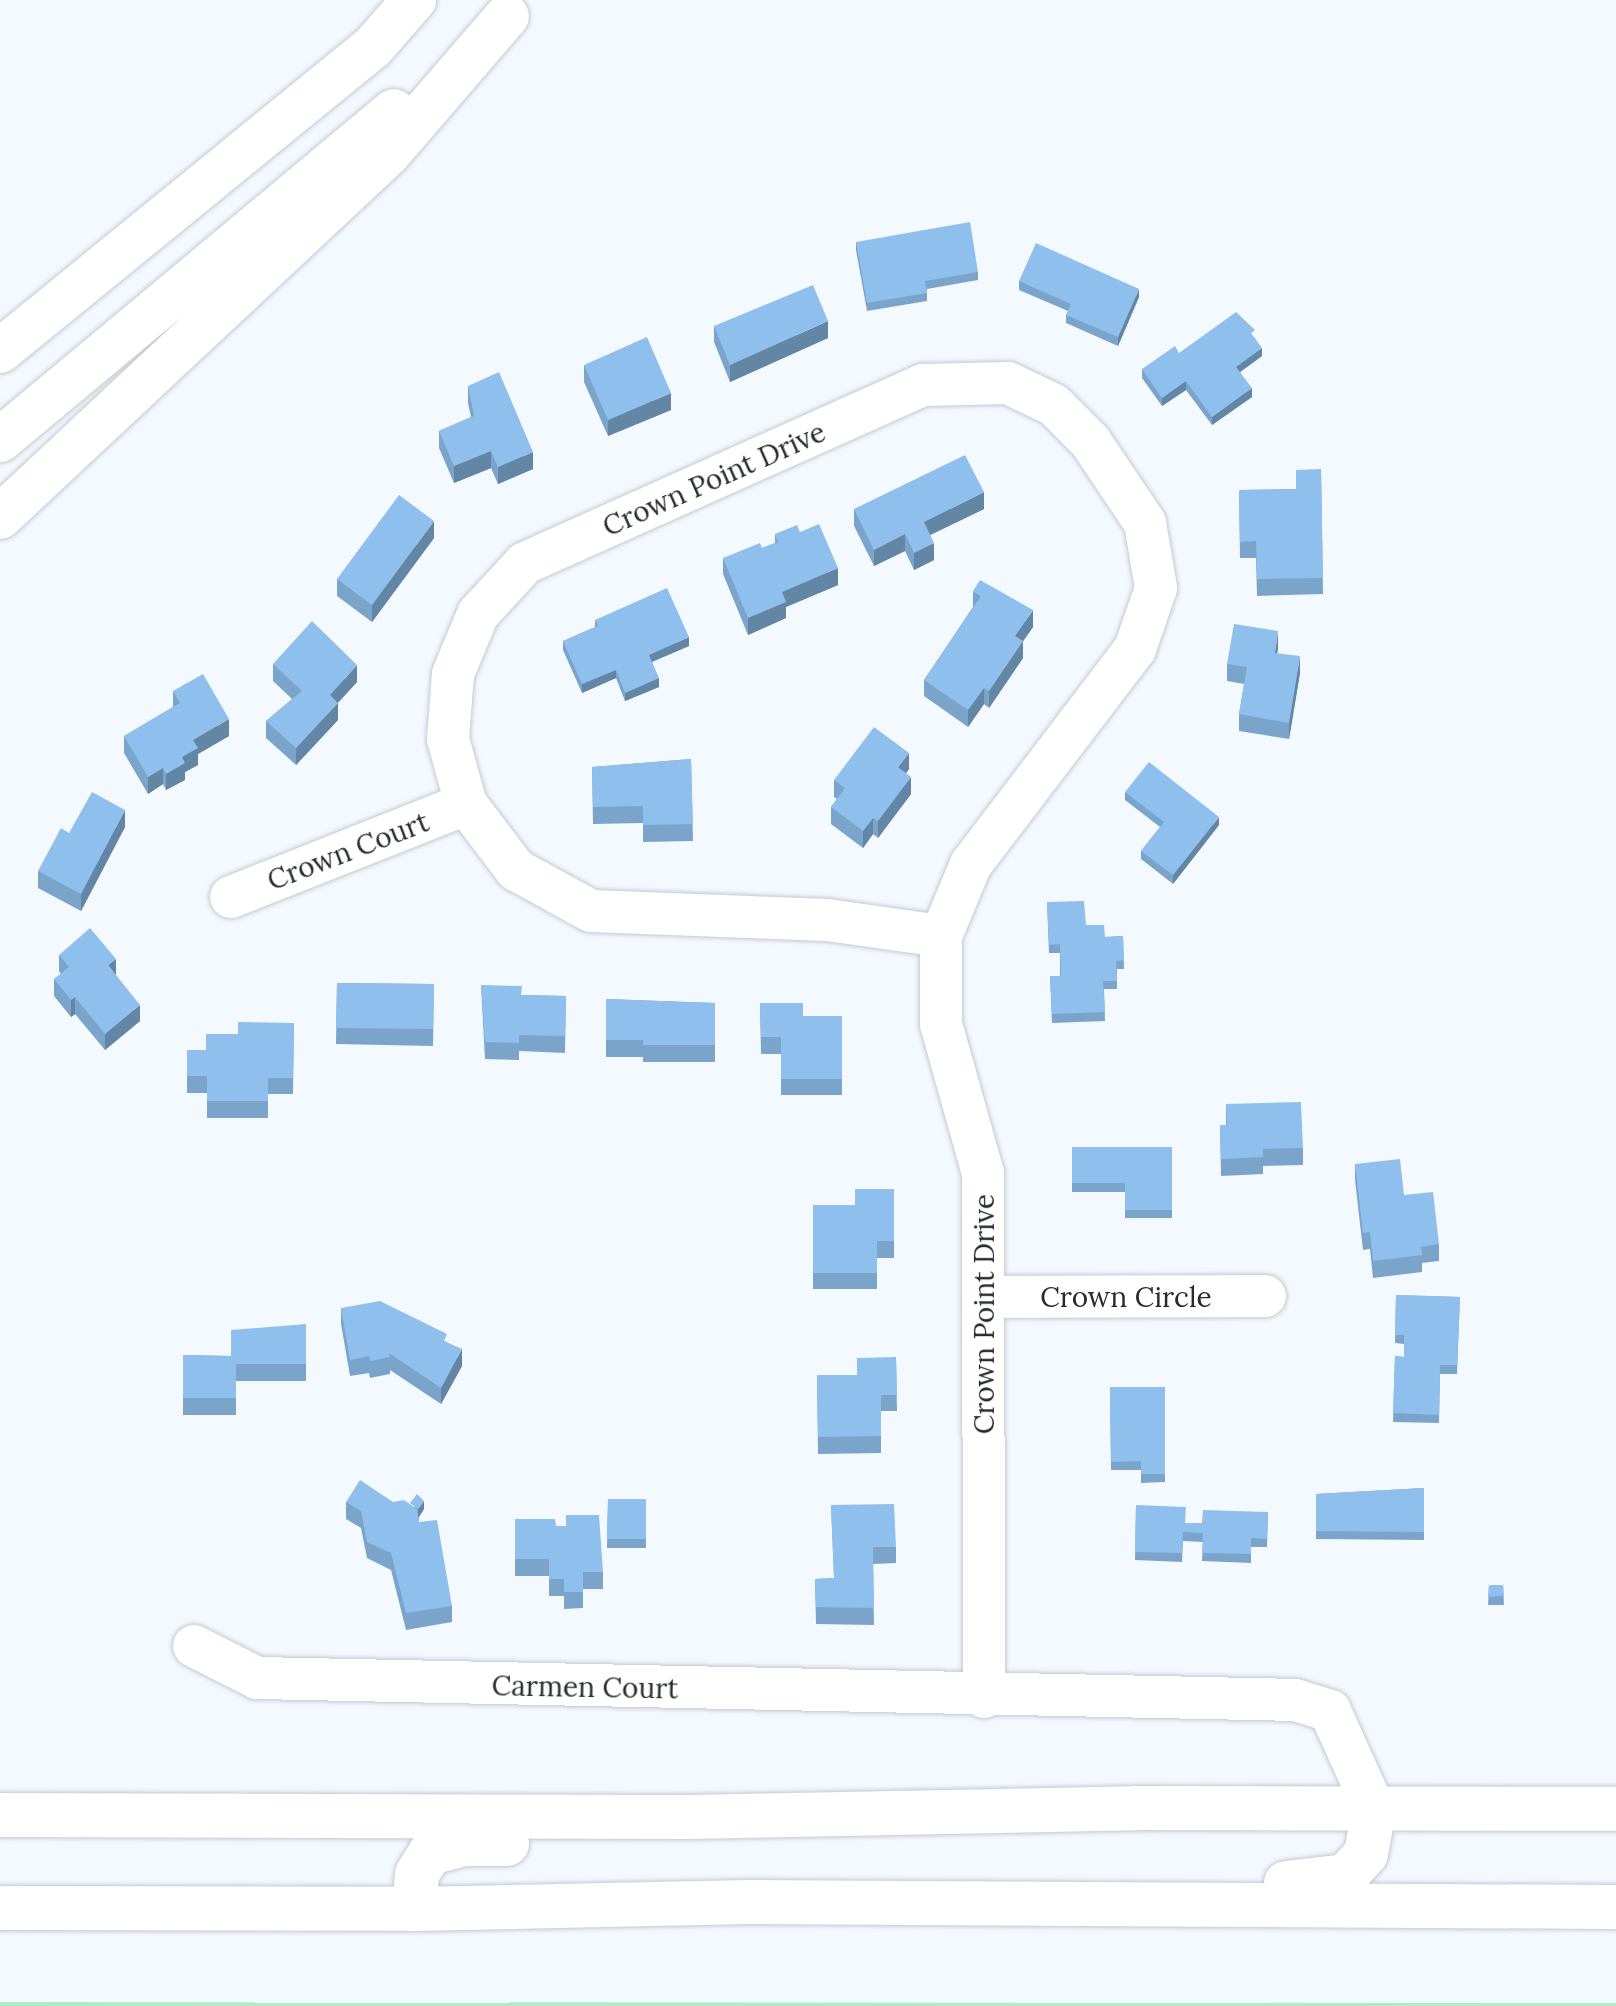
<!DOCTYPE html>
<style>
body{margin:0}
#map{position:relative;width:1616px;height:2006px;overflow:hidden;background:#f4f9ff;font-family:Lora,serif}
div>[style]{position:absolute}
.green>*{inset:0;background:#adecc7}
.roads{filter:drop-shadow(0 0 2px #c4cad1) drop-shadow(0 0 2px #c4cad1)}
.minor>*{height:42px;margin:-21px;padding:0 21px;transform-origin:21px;border-radius:21px;background:#fff}
.highway>*{height:44px;margin:-22px;padding:0 22px;transform-origin:22px;border-radius:22px;background:#fff}
.wall>*{inset:0;background:#7ba4cb}
.shaded-wall>*{inset:0;background:#6486a5}
.building>*{inset:0;background:#8fbfec}
span{translate:-50% -50%;white-space:nowrap;text-align:center;line-height:1.15;-webkit-text-stroke:8px #fff;paint-order:stroke}
.street-label{font-size:28px;color:#272a2c}
</style>
<div id="map">
<div class="green">
<div style="clip-path:polygon(0 2002px,1616px 2003px,1616px 2006px,0 2006px)"></div>
</div>
<div class="roads">
<div class="minor">
<div style="left:231px;top:897px;width:253px;rotate:-21.6deg"></div>
<div style="left:941px;top:936px;width:115px;rotate:-172deg"></div>
<div style="left:827px;top:920px;width:236px;rotate:-177.8deg"></div>
<div style="left:591px;top:911px;width:85px;rotate:-151.3deg"></div>
<div style="left:516px;top:870px;width:83px;rotate:-127.1deg"></div>
<div style="left:466px;top:804px;width:67px;rotate:-105.5deg"></div>
<div style="left:448px;top:739px;width:65px;rotate:-85.6deg"></div>
<div style="left:453px;top:674px;width:65px;rotate:-67.4deg"></div>
<div style="left:478px;top:614px;width:69px;rotate:-47.3deg"></div>
<div style="left:525px;top:563px;width:436px;rotate:-24.1deg"></div>
<div style="left:923px;top:385px;width:85px;rotate:-1.3deg"></div>
<div style="left:1008px;top:383px;width:51px;rotate:25.6deg"></div>
<div style="left:1054px;top:405px;width:51px;rotate:45deg"></div>
<div style="left:1090px;top:441px;width:99px;rotate:56.1deg"></div>
<div style="left:1145px;top:523px;width:66px;rotate:80.4deg"></div>
<div style="left:1156px;top:588px;width:65px;rotate:109deg"></div>
<div style="left:1135px;top:649px;width:270px;rotate:127.3deg"></div>
<div style="left:971px;top:864px;width:78px;rotate:112.6deg"></div>
<div style="left:941px;top:936px;width:88px;rotate:90deg"></div>
<div style="left:941px;top:1024px;width:155px;rotate:74.3deg"></div>
<div style="left:983px;top:1173px;width:524px;rotate:89.89deg"></div>
<div style="left:986px;top:1297px;width:279px;rotate:-0.2deg"></div>
<div style="left:194px;top:1646px;width:71px;rotate:26.9deg"></div>
<div style="left:257px;top:1678px;width:1038px;rotate:1.21deg"></div>
<div style="left:1295px;top:1700px;width:37px;rotate:17deg"></div>
<div style="left:1330px;top:1711px;width:107px;rotate:65.8deg"></div>
</div>
<div class="highway">
<div style="left:0;top:351px;width:480px;rotate:-39.2deg"></div>
<div style="left:372px;top:48px;width:64px;rotate:-48.8deg"></div>
<div style="left:0;top:440px;width:513px;rotate:-39.86deg"></div>
<div style="left:0;top:517px;width:531px;rotate:-43.09deg"></div>
<div style="left:388px;top:154px;width:182px;rotate:-49.2deg"></div>
<div style="left:0;top:1815px;width:686px;rotate:0.17deg"></div>
<div style="left:686px;top:1817px;width:450px;rotate:-1.1deg"></div>
<div style="left:1136px;top:1808px;width:480px;rotate:0.1deg"></div>
<div style="left:1286px;top:1883px;width:60px;rotate:-6.7deg"></div>
<div style="left:1346px;top:1876px;width:30px;rotate:-48deg"></div>
<div style="left:1366px;top:1854px;width:46px;rotate:-79.9deg"></div>
<div style="left:0;top:1908px;width:414px;rotate:0.1deg"></div>
<div style="left:414px;top:1909px;width:334px;rotate:-1.2deg"></div>
<div style="left:748px;top:1902px;width:868px;rotate:0.33deg"></div>
<div style="left:414px;top:1909px;width:35px;rotate:-85deg"></div>
<div style="left:417px;top:1874px;width:25px;rotate:-58deg"></div>
<div style="left:430px;top:1853px;width:34px;rotate:-15deg"></div>
<div style="left:463px;top:1844px;width:44px"></div>
</div>
</div>
<div class="wall">
<div style="clip-path:polygon(856px 242px,978px 272px,978px 280px,927px 289px,927px 301px,867px 311px,856px 250px)"></div>
<div style="clip-path:polygon(1019px 281px,1139px 297px,1118px 346px,1066px 323px,1066px 315px,1068px 311px,1019px 290px)"></div>
<div style="clip-path:polygon(714px 326px,828px 338px,730px 382px,714px 342px)"></div>
<div style="clip-path:polygon(1255px 338px,1262px 356px,1240px 372px,1252px 397px,1212px 425px,1186px 390px,1162px 406px,1142px 378px,1142px 369px)"></div>
<div style="clip-path:polygon(584px 365px,671px 410px,608px 436px,584px 382px)"></div>
<div style="clip-path:polygon(468px 386px,533px 469px,498px 484px,491px 468px,454px 483px,439px 448px,439px 431px,471px 417px,468px 403px)"></div>
<div style="clip-path:polygon(1321px 469px,1323px 594px,1257px 596px,1256px 558px,1240px 558px,1239px 490px,1296px 489px)"></div>
<div style="clip-path:polygon(854px 509px,984px 509px,930px 535px,934px 560px,914px 570px,905px 551px,874px 566px,854px 526px)"></div>
<div style="clip-path:polygon(800px 532px,838px 585px,786px 607px,786px 618px,748px 635px,723px 574px,723px 558px,762px 548px,775px 543px,775px 534px)"></div>
<div style="clip-path:polygon(434px 538px,372px 622px,337px 596px,337px 579px)"></div>
<div style="clip-path:polygon(973px 591px,1033px 627px,1023px 641px,1023px 658px,989px 708px,984px 704px,968px 727px,924px 696px,924px 680px,973px 607px)"></div>
<div style="clip-path:polygon(595px 620px,689px 646px,652px 662px,659px 687px,625px 701px,616px 678px,582px 693px,563px 650px,563px 641px,595px 627px)"></div>
<div style="clip-path:polygon(1278px 648px,1277px 653px,1300px 673px,1289px 739px,1239px 731px,1239px 714px,1244px 684px,1227px 681px,1227px 664px)"></div>
<div style="clip-path:polygon(273px 664px,357px 682px,338px 703px,338px 720px,296px 765px,266px 738px,266px 721px,292px 699px,273px 681px)"></div>
<div style="clip-path:polygon(173px 691px,229px 736px,198px 754px,198px 765px,185px 772px,185px 780px,166px 790px,163px 784px,148px 794px,124px 753px,124px 736px,173px 707px)"></div>
<div style="clip-path:polygon(691px 759px,693px 841px,643px 842px,643px 823px,593px 824px,592px 767px)"></div>
<div style="clip-path:polygon(909px 769px,906px 773px,911px 794px,878px 838px,873px 834px,863px 848px,831px 824px,831px 807px,837px 799px,834px 797px,834px 780px)"></div>
<div style="clip-path:polygon(1125px 792px,1219px 825px,1173px 884px,1141px 859px,1141px 851px,1160px 827px,1125px 800px)"></div>
<div style="clip-path:polygon(125px 827px,81px 911px,38px 888px,38px 871px,69px 833px)"></div>
<div style="clip-path:polygon(1047px 902px,1105px 937px,1123px 936px,1124px 969px,1117px 969px,1117px 989px,1104px 989px,1105px 1021px,1052px 1023px,1050px 976px,1060px 976px,1060px 953px,1049px 953px)"></div>
<div style="clip-path:polygon(59px 955px,116px 975px,140px 1021px,105px 1050px,75px 1014px,71px 1017px,54px 996px,54px 979px,61px 974px,59px 971px)"></div>
<div style="clip-path:polygon(337px 983px,434px 984px,433px 1046px,336px 1044px)"></div>
<div style="clip-path:polygon(481px 985px,522px 995px,566px 996px,565px 1053px,519px 1051px,519px 1060px,485px 1059px)"></div>
<div style="clip-path:polygon(606px 999px,715px 1003px,715px 1062px,643px 1062px,643px 1057px,606px 1057px)"></div>
<div style="clip-path:polygon(760px 1003px,803px 1016px,842px 1016px,842px 1095px,781px 1095px,781px 1054px,761px 1054px)"></div>
<div style="clip-path:polygon(294px 1023px,293px 1094px,268px 1094px,268px 1118px,207px 1118px,207px 1093px,187px 1093px,187px 1050px,206px 1050px,238px 1034px)"></div>
<div style="clip-path:polygon(1226px 1104px,1303px 1148px,1303px 1165px,1263px 1166px,1263px 1174px,1221px 1176px,1220px 1125px,1226px 1125px)"></div>
<div style="clip-path:polygon(1072px 1147px,1172px 1147px,1172px 1218px,1125px 1218px,1125px 1192px,1072px 1192px)"></div>
<div style="clip-path:polygon(1355px 1164px,1404px 1195px,1439px 1244px,1439px 1261px,1422px 1263px,1422px 1272px,1373px 1278px,1370px 1249px,1363px 1250px,1355px 1180px)"></div>
<div style="clip-path:polygon(894px 1189px,894px 1258px,877px 1258px,877px 1289px,813px 1289px,813px 1205px,855px 1205px)"></div>
<div style="clip-path:polygon(1396px 1295px,1460px 1297px,1457px 1374px,1440px 1374px,1439px 1423px,1393px 1422px,1395px 1356px,1404px 1357px,1404px 1344px,1395px 1343px)"></div>
<div style="clip-path:polygon(341px 1308px,447px 1342px,462px 1366px,441px 1404px,390px 1370px,390px 1374px,370px 1378px,369px 1373px,350px 1376px,341px 1324px)"></div>
<div style="clip-path:polygon(306px 1324px,306px 1381px,236px 1381px,236px 1415px,183px 1415px,183px 1355px,231px 1356px)"></div>
<div style="clip-path:polygon(896px 1357px,897px 1411px,881px 1411px,881px 1453px,818px 1454px,817px 1375px,857px 1375px)"></div>
<div style="clip-path:polygon(1110px 1387px,1165px 1387px,1165px 1482px,1141px 1483px,1141px 1470px,1111px 1470px)"></div>
<div style="clip-path:polygon(1424px 1488px,1424px 1540px,1316px 1539px,1316px 1494px)"></div>
<div style="clip-path:polygon(608px 1499px,646px 1499px,646px 1548px,607px 1548px)"></div>
<div style="clip-path:polygon(346px 1502px,393px 1502px,424px 1509px,419px 1517px,419px 1522px,452px 1606px,452px 1622px,406px 1630px,391px 1570px,367px 1558px,361px 1528px,346px 1519px)"></div>
<div style="clip-path:polygon(831px 1505px,896px 1547px,896px 1563px,873px 1564px,874px 1625px,816px 1624px,815px 1579px,834px 1578px)"></div>
<div style="clip-path:polygon(1136px 1505px,1186px 1523px,1202px 1523px,1268px 1512px,1267px 1547px,1251px 1547px,1251px 1563px,1202px 1561px,1203px 1542px,1183px 1541px,1182px 1562px,1135px 1560px)"></div>
<div style="clip-path:polygon(515px 1519px,556px 1526px,603px 1572px,603px 1589px,583px 1589px,583px 1608px,564px 1609px,564px 1596px,549px 1596px,549px 1576px,515px 1576px)"></div>
<div style="clip-path:polygon(1489px 1585px,1503px 1585px,1504px 1605px,1488px 1605px)"></div>
</div>
<div class="shaded-wall">
<div style="clip-path:polygon(1139px 289px,1139px 297px,1118px 346px,1118px 337px)"></div>
<div style="clip-path:polygon(828px 321px,828px 338px,730px 382px,730px 365px)"></div>
<div style="clip-path:polygon(1262px 348px,1262px 356px,1236px 375px,1236px 367px)"></div>
<div style="clip-path:polygon(1186px 381px,1186px 390px,1162px 406px,1162px 398px)"></div>
<div style="clip-path:polygon(1252px 388px,1252px 397px,1212px 425px,1212px 417px)"></div>
<div style="clip-path:polygon(671px 393px,671px 410px,608px 436px,608px 420px)"></div>
<div style="clip-path:polygon(491px 451px,491px 468px,454px 483px,454px 466px)"></div>
<div style="clip-path:polygon(533px 452px,533px 469px,498px 484px,498px 467px)"></div>
<div style="clip-path:polygon(984px 492px,984px 509px,924px 538px,924px 522px)"></div>
<div style="clip-path:polygon(434px 521px,434px 538px,372px 622px,372px 605px)"></div>
<div style="clip-path:polygon(905px 534px,905px 551px,874px 566px,874px 550px)"></div>
<div style="clip-path:polygon(934px 543px,934px 560px,914px 570px,914px 553px)"></div>
<div style="clip-path:polygon(838px 568px,838px 585px,786px 607px,786px 618px,748px 635px,748px 618px,782px 592px)"></div>
<div style="clip-path:polygon(1033px 610px,1033px 627px,1015px 653px,1015px 636px)"></div>
<div style="clip-path:polygon(1278px 631px,1278px 648px,1275px 670px,1275px 653px)"></div>
<div style="clip-path:polygon(689px 637px,689px 646px,649px 663px,649px 655px)"></div>
<div style="clip-path:polygon(1023px 641px,1023px 658px,989px 708px,989px 691px)"></div>
<div style="clip-path:polygon(1300px 656px,1300px 673px,1289px 739px,1289px 723px)"></div>
<div style="clip-path:polygon(357px 665px,357px 682px,330px 711px,330px 695px)"></div>
<div style="clip-path:polygon(616px 670px,616px 678px,582px 693px,582px 684px)"></div>
<div style="clip-path:polygon(659px 678px,659px 687px,625px 701px,625px 693px)"></div>
<div style="clip-path:polygon(984px 688px,984px 704px,968px 727px,968px 710px)"></div>
<div style="clip-path:polygon(338px 703px,338px 720px,296px 765px,296px 748px)"></div>
<div style="clip-path:polygon(229px 719px,229px 736px,198px 754px,198px 765px,185px 772px,185px 780px,166px 790px,166px 774px,182px 757px,193px 740px)"></div>
<div style="clip-path:polygon(909px 753px,909px 769px,898px 784px,898px 767px)"></div>
<div style="clip-path:polygon(163px 768px,163px 784px,148px 794px,148px 777px)"></div>
<div style="clip-path:polygon(911px 777px,911px 794px,878px 838px,878px 821px)"></div>
<div style="clip-path:polygon(125px 810px,125px 827px,81px 911px,81px 894px)"></div>
<div style="clip-path:polygon(1219px 817px,1219px 825px,1173px 884px,1173px 875px)"></div>
<div style="clip-path:polygon(873px 818px,873px 834px,863px 848px,863px 831px)"></div>
<div style="clip-path:polygon(116px 959px,116px 976px,108px 965px)"></div>
<div style="clip-path:polygon(75px 997px,75px 1014px,71px 1017px,71px 1000px)"></div>
<div style="clip-path:polygon(140px 1005px,140px 1021px,105px 1050px,105px 1034px)"></div>
<div style="clip-path:polygon(462px 1349px,462px 1366px,441px 1404px,441px 1388px)"></div>
<div style="clip-path:polygon(424px 1501px,424px 1509px,418px 1518px,418px 1509px)"></div>
</div>
<div class="building">
<div style="clip-path:polygon(970px 222px,978px 272px,925px 281px,927px 293px,867px 303px,856px 242px)"></div>
<div style="clip-path:polygon(1036px 243px,1139px 289px,1118px 337px,1066px 315px,1071px 304px,1019px 281px)"></div>
<div style="clip-path:polygon(813px 285px,828px 321px,730px 365px,714px 326px)"></div>
<div style="clip-path:polygon(1236px 312px,1255px 330px,1251px 333px,1262px 348px,1236px 367px,1252px 388px,1212px 417px,1186px 381px,1162px 398px,1142px 369px,1175px 346px,1179px 353px)"></div>
<div style="clip-path:polygon(647px 337px,671px 393px,608px 420px,584px 365px)"></div>
<div style="clip-path:polygon(499px 372px,533px 452px,498px 467px,491px 451px,454px 466px,439px 431px,474px 416px,468px 386px)"></div>
<div style="clip-path:polygon(965px 455px,984px 492px,924px 522px,934px 543px,914px 553px,905px 534px,874px 550px,854px 509px)"></div>
<div style="clip-path:polygon(1321px 469px,1323px 578px,1257px 579px,1256px 541px,1240px 542px,1239px 490px,1296px 489px,1296px 470px)"></div>
<div style="clip-path:polygon(399px 495px,434px 521px,372px 605px,337px 579px)"></div>
<div style="clip-path:polygon(819px 524px,838px 568px,782px 592px,786px 602px,748px 618px,723px 558px,760px 543px,762px 548px,778px 542px,775px 534px,797px 525px,800px 532px)"></div>
<div style="clip-path:polygon(980px 580px,1033px 610px,1015px 636px,1023px 641px,989px 691px,984px 688px,968px 710px,924px 680px,981px 596px,973px 591px)"></div>
<div style="clip-path:polygon(667px 588px,689px 637px,649px 655px,659px 678px,625px 693px,616px 670px,582px 684px,563px 641px,598px 626px,595px 620px)"></div>
<div style="clip-path:polygon(312px 621px,357px 665px,330px 695px,338px 703px,296px 748px,266px 721px,302px 691px,273px 664px)"></div>
<div style="clip-path:polygon(1234px 624px,1278px 631px,1275px 653px,1300px 656px,1289px 723px,1239px 714px,1247px 667px,1227px 664px)"></div>
<div style="clip-path:polygon(203px 674px,229px 719px,193px 740px,198px 748px,182px 757px,185px 763px,166px 774px,163px 768px,148px 777px,124px 736px,180px 703px,173px 691px)"></div>
<div style="clip-path:polygon(874px 727px,909px 753px,898px 767px,911px 777px,878px 821px,873px 818px,863px 831px,831px 807px,845px 788px,834px 780px)"></div>
<div style="clip-path:polygon(691px 759px,693px 824px,643px 825px,643px 806px,593px 807px,592px 767px)"></div>
<div style="clip-path:polygon(1149px 762px,1219px 817px,1173px 875px,1141px 851px,1164px 822px,1125px 792px)"></div>
<div style="clip-path:polygon(92px 792px,125px 810px,81px 894px,38px 871px,61px 828px,69px 833px)"></div>
<div style="clip-path:polygon(1084px 901px,1086px 925px,1104px 925px,1105px 937px,1123px 936px,1124px 960px,1116px 961px,1117px 981px,1103px 981px,1105px 1012px,1052px 1014px,1050px 976px,1061px 976px,1060px 944px,1049px 945px,1047px 902px)"></div>
<div style="clip-path:polygon(90px 928px,116px 959px,108px 965px,140px 1005px,105px 1034px,75px 997px,71px 1000px,54px 979px,69px 967px,59px 955px)"></div>
<div style="clip-path:polygon(337px 983px,434px 984px,433px 1029px,336px 1028px)"></div>
<div style="clip-path:polygon(481px 985px,522px 986px,521px 995px,566px 996px,565px 1036px,519px 1035px,519px 1043px,485px 1042px)"></div>
<div style="clip-path:polygon(606px 999px,715px 1003px,715px 1045px,643px 1045px,643px 1040px,606px 1040px)"></div>
<div style="clip-path:polygon(760px 1003px,803px 1003px,803px 1016px,842px 1016px,842px 1079px,781px 1079px,781px 1037px,761px 1037px)"></div>
<div style="clip-path:polygon(238px 1022px,294px 1023px,293px 1078px,268px 1078px,268px 1101px,207px 1101px,207px 1076px,187px 1076px,187px 1050px,206px 1050px,206px 1034px,238px 1034px)"></div>
<div style="clip-path:polygon(1301px 1102px,1303px 1148px,1263px 1149px,1263px 1157px,1221px 1159px,1220px 1125px,1227px 1125px,1226px 1104px)"></div>
<div style="clip-path:polygon(1072px 1147px,1172px 1147px,1172px 1210px,1125px 1210px,1125px 1183px,1072px 1183px)"></div>
<div style="clip-path:polygon(1400px 1159px,1404px 1195px,1433px 1192px,1439px 1244px,1421px 1247px,1422px 1255px,1373px 1261px,1370px 1232px,1363px 1233px,1355px 1164px)"></div>
<div style="clip-path:polygon(855px 1189px,894px 1189px,894px 1241px,877px 1241px,877px 1273px,813px 1273px,813px 1205px,855px 1205px)"></div>
<div style="clip-path:polygon(1396px 1295px,1460px 1297px,1457px 1365px,1440px 1365px,1439px 1415px,1393px 1413px,1395px 1356px,1404px 1357px,1404px 1335px,1395px 1335px)"></div>
<div style="clip-path:polygon(380px 1301px,447px 1334px,444px 1341px,462px 1349px,441px 1388px,389px 1353px,390px 1357px,370px 1361px,369px 1356px,350px 1360px,341px 1308px)"></div>
<div style="clip-path:polygon(306px 1324px,306px 1364px,236px 1364px,236px 1398px,183px 1398px,183px 1355px,231px 1356px,231px 1330px)"></div>
<div style="clip-path:polygon(896px 1357px,897px 1395px,881px 1395px,881px 1436px,818px 1437px,817px 1375px,857px 1375px,857px 1358px)"></div>
<div style="clip-path:polygon(1110px 1387px,1165px 1387px,1165px 1474px,1141px 1474px,1141px 1461px,1111px 1462px)"></div>
<div style="clip-path:polygon(360px 1480px,393px 1502px,404px 1500px,417px 1509px,419px 1522px,437px 1520px,452px 1606px,406px 1613px,391px 1553px,367px 1542px,361px 1511px,346px 1502px)"></div>
<div style="clip-path:polygon(1424px 1488px,1424px 1532px,1316px 1531px,1316px 1494px)"></div>
<div style="clip-path:polygon(417px 1494px,424px 1501px,418px 1509px,410px 1503px)"></div>
<div style="clip-path:polygon(608px 1499px,646px 1499px,646px 1539px,607px 1539px)"></div>
<div style="clip-path:polygon(894px 1504px,896px 1547px,873px 1547px,874px 1608px,816px 1607px,815px 1579px,834px 1578px,831px 1505px)"></div>
<div style="clip-path:polygon(1136px 1505px,1186px 1507px,1185px 1523px,1202px 1523px,1203px 1510px,1268px 1512px,1267px 1539px,1251px 1538px,1251px 1554px,1202px 1553px,1203px 1533px,1183px 1532px,1182px 1553px,1135px 1552px)"></div>
<div style="clip-path:polygon(566px 1515px,599px 1515px,603px 1572px,583px 1572px,583px 1592px,564px 1592px,564px 1579px,549px 1579px,549px 1559px,515px 1559px,515px 1519px,555px 1519px,556px 1526px,566px 1526px)"></div>
<div style="clip-path:polygon(1489px 1585px,1503px 1585px,1504px 1596px,1488px 1597px)"></div>
</div>
<div class="street-label">
<span style="left:714px;top:479px;rotate:-24deg">Crown Point Drive</span>
<span style="left:348px;top:851px;rotate:-21deg">Crown Court</span>
<span style="left:1126px;top:1297px">Crown Circle</span>
<span style="left:984px;top:1314px;rotate:-90deg">Crown Point Drive</span>
<span style="left:585px;top:1687px;rotate:1deg">Carmen Court</span>
</div>
</div>
